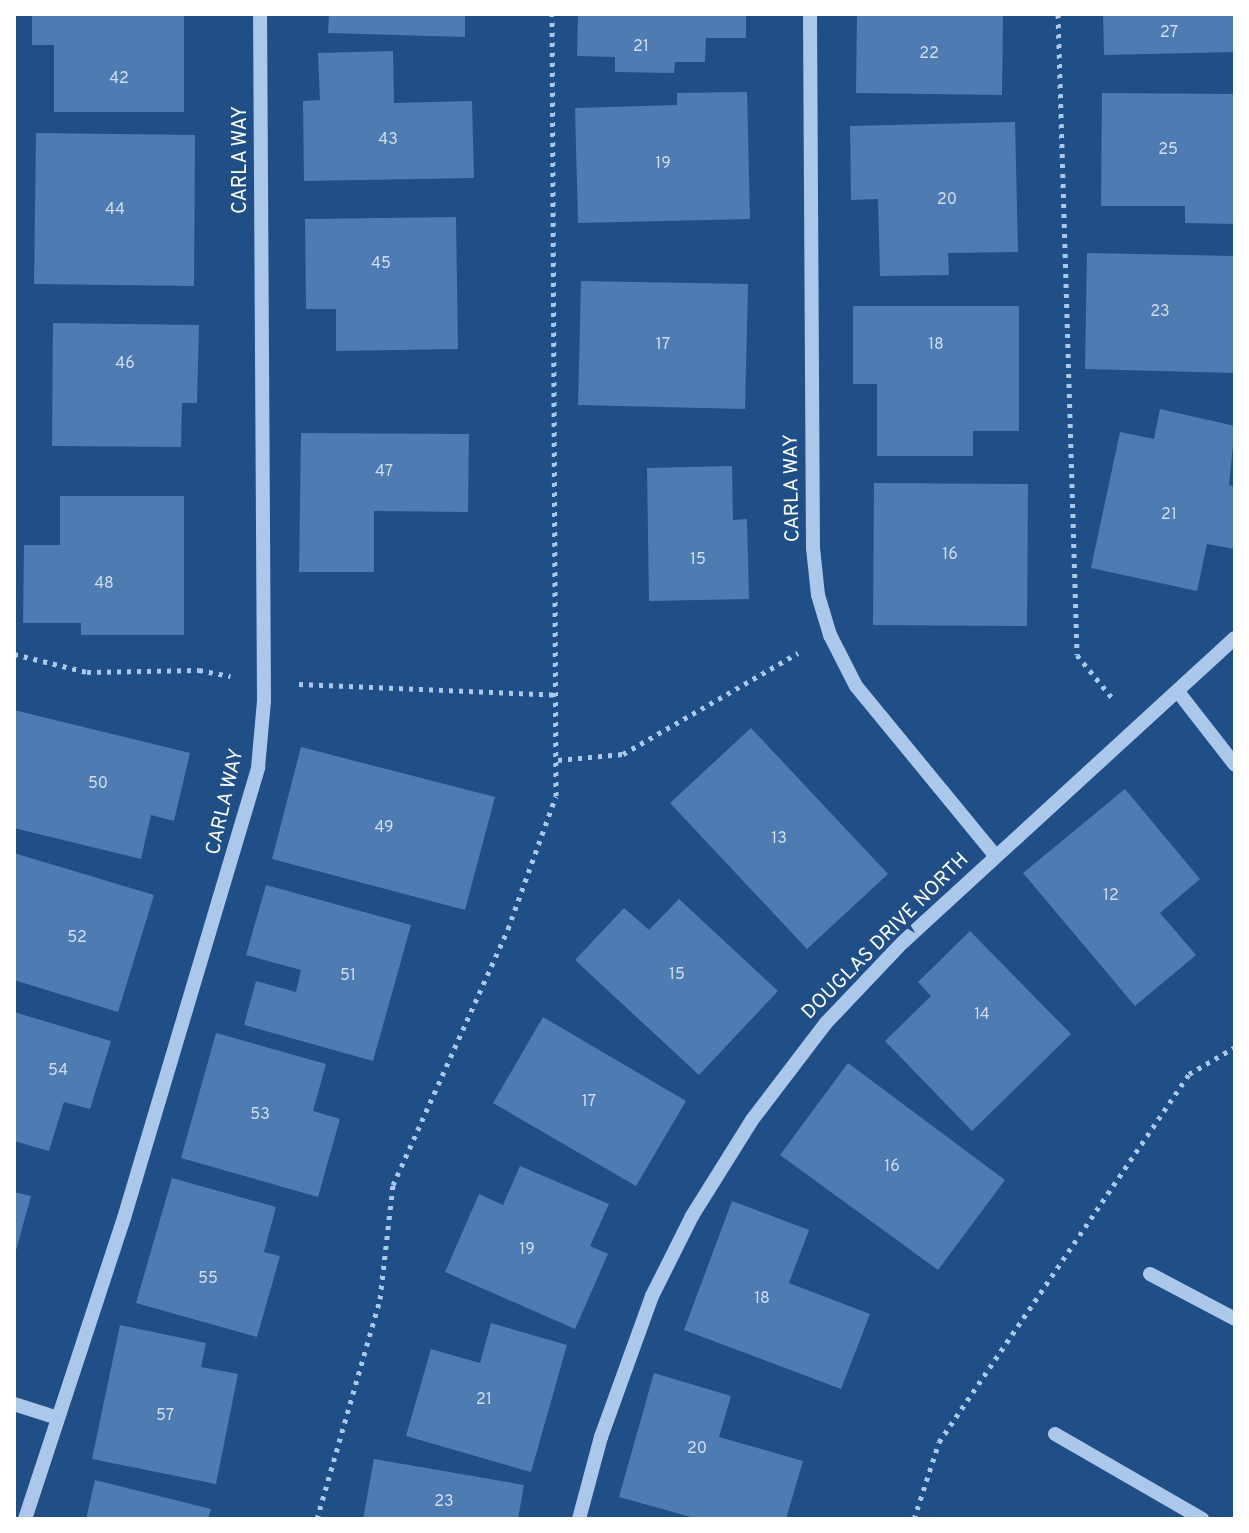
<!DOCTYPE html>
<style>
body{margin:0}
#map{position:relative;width:1249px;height:1533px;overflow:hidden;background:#204e87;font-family:Overpass,sans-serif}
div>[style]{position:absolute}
.building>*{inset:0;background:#4d7bb2}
.path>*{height:5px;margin-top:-2.5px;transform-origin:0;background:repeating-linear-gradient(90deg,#abc8ea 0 4px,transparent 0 10px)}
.minor>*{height:14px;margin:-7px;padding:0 7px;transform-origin:7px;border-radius:7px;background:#abc8ea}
span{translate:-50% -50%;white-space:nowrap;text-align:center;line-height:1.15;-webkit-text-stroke:8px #204e87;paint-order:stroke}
.number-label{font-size:16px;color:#d2deec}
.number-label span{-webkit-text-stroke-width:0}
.street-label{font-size:20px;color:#fff}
.frame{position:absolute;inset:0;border:16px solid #fff;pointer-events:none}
</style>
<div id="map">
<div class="building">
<div style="clip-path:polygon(32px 14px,184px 14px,184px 112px,54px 112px,54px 45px,32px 45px)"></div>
<div style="clip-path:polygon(329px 14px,465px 14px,465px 37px,328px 33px)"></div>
<div style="clip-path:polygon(578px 14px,746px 14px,746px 38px,706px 38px,705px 62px,675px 62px,674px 73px,615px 72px,615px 57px,577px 56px)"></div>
<div style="clip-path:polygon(857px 14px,1003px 14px,1002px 95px,856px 93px)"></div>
<div style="clip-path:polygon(1103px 14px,1235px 14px,1235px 52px,1104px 55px)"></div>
<div style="clip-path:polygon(393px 51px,394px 103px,472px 101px,474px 178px,304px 181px,303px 101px,320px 100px,318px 53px)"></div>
<div style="clip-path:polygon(747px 92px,750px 219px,578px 223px,575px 108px,677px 105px,677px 93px)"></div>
<div style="clip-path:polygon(1102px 93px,1235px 94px,1235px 224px,1185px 223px,1185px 206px,1101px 206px)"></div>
<div style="clip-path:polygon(1015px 122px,1018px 252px,948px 253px,949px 275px,880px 276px,878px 199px,851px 200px,850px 126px)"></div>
<div style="clip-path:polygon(36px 133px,195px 135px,194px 286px,34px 284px)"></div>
<div style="clip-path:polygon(456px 217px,458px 349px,336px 351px,336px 309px,306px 309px,305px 219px)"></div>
<div style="clip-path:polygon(1087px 253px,1235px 256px,1235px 373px,1085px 369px)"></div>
<div style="clip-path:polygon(581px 281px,748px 284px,745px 409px,578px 405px)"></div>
<div style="clip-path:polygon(853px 306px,1019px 306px,1019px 431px,973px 431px,973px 456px,877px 456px,877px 384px,853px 384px)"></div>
<div style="clip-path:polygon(53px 323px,199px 325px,197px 403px,182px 403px,181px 447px,52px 446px)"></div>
<div style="clip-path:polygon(1160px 409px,1235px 426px,1229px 485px,1235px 487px,1235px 549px,1207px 544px,1197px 591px,1091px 568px,1120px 432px,1154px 439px)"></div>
<div style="clip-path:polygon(301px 433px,469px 434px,468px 512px,374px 511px,374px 572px,299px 572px)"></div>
<div style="clip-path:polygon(732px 466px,733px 520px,747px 519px,749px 599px,649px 601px,647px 468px)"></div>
<div style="clip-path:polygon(874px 483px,1028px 484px,1027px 626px,873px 625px)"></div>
<div style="clip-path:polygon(60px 496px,184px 496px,184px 635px,81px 635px,81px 623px,23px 623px,24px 545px,60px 545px)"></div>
<div style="clip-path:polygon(14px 710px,190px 753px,174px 821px,151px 815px,141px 859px,14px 828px)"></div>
<div style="clip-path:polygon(751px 728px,888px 874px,807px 949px,670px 803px)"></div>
<div style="clip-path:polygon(301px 747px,495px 797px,465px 910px,272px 859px)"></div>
<div style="clip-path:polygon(1125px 789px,1200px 879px,1160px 913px,1196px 955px,1135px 1006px,1023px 873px)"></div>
<div style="clip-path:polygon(14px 853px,154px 895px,118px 1012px,14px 980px)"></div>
<div style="clip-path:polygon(266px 885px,411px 925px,373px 1061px,244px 1025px,256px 981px,296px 992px,301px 970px,246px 955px)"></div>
<div style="clip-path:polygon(679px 899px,778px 991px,699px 1075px,575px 960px,624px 908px,649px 930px)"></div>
<div style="clip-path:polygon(970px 931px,1071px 1034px,972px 1131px,885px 1041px,931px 996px,918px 982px)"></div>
<div style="clip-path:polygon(14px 1012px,111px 1041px,90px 1109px,64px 1102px,49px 1151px,14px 1141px)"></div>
<div style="clip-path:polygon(543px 1017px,686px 1101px,636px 1186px,493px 1103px)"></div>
<div style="clip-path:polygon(216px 1033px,326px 1064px,313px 1111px,340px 1119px,318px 1197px,181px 1158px)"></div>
<div style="clip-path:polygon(848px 1063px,1005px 1180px,938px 1270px,780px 1155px)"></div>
<div style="clip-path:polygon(520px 1166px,609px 1204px,590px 1246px,608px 1254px,575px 1329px,445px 1272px,479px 1194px,503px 1205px)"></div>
<div style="clip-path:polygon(172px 1178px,276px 1207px,264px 1252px,280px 1256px,257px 1337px,136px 1303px)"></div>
<div style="clip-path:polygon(14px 1192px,31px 1196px,15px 1254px,14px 1254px)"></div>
<div style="clip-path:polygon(732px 1201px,809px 1230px,789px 1283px,870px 1314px,841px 1389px,684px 1330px)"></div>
<div style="clip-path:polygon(491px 1323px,567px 1345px,531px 1472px,406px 1436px,431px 1349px,480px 1363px)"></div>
<div style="clip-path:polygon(120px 1325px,206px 1343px,201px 1367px,238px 1374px,216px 1484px,92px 1459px)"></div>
<div style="clip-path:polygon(654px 1373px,731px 1396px,719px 1437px,803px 1461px,786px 1519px,698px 1519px,619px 1497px)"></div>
<div style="clip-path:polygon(374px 1459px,524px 1485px,518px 1519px,363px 1519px)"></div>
<div style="clip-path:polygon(95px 1480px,211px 1509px,208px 1519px,86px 1519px)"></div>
</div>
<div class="path">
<div style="left:1058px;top:14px;width:641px;rotate:88.3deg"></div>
<div style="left:1077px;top:655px;width:57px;rotate:50.7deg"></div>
<div style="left:14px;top:654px;width:75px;rotate:13.9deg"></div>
<div style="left:87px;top:672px;width:112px;rotate:-1deg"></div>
<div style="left:199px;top:670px;width:32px;rotate:11deg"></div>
<div style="left:299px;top:684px;width:259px;rotate:2.4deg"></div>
<div style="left:558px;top:760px;width:65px;rotate:-5.3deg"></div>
<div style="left:623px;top:754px;width:202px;rotate:-30deg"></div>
<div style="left:317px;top:1519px;width:229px;rotate:-74deg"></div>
<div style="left:380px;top:1299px;width:115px;rotate:-83.5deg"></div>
<div style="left:393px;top:1185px;width:281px;rotate:-65.8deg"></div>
<div style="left:508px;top:929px;width:141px;rotate:-70.2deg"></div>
<div style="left:556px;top:796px;width:782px;rotate:-90.29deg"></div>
<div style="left:914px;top:1519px;width:81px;rotate:-72deg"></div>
<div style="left:939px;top:1442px;width:445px;rotate:-55.8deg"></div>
<div style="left:1189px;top:1074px;width:53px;rotate:-30.4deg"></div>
</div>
<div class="minor">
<div style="left:810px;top:14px;width:534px;rotate:89.68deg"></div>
<div style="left:813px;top:548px;width:47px;rotate:83.9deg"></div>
<div style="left:818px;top:595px;width:42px;rotate:73.3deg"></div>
<div style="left:830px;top:635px;width:57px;rotate:63deg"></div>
<div style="left:856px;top:686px;width:219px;rotate:50.6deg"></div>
<div style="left:1179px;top:693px;width:91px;rotate:52.1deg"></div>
<div style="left:1150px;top:1274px;width:96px;rotate:27.9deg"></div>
<div style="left:14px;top:1404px;width:46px;rotate:17.7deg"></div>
<div style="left:1055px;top:1434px;width:170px;rotate:30deg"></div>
<div style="left:25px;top:1519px;width:317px;rotate:-71.8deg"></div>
<div style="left:124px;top:1218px;width:470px;rotate:-73.4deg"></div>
<div style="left:258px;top:768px;width:67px;rotate:-84.9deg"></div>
<div style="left:264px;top:701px;width:687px;rotate:-90.33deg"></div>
<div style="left:579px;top:1519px;width:85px;rotate:-75deg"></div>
<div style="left:601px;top:1437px;width:150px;rotate:-70.1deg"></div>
<div style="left:652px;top:1296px;width:89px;rotate:-63.4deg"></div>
<div style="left:692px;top:1216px;width:113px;rotate:-58deg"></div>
<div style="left:752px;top:1120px;width:122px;rotate:-52.7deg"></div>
<div style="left:826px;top:1023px;width:112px;rotate:-46.5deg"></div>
<div style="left:903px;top:942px;width:450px;rotate:-42.5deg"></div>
</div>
<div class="number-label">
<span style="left:1169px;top:33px">27</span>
<span style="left:641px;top:47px">21</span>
<span style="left:929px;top:54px">22</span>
<span style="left:119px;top:79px">42</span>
<span style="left:388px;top:140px">43</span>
<span style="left:1168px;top:150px">25</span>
<span style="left:663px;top:164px">19</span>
<span style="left:947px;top:200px">20</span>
<span style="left:115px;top:210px">44</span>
<span style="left:381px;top:264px">45</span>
<span style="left:1160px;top:312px">23</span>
<span style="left:663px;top:345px">17</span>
<span style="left:936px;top:345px">18</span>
<span style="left:125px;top:364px">46</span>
<span style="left:384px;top:472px">47</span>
<span style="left:1169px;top:515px">21</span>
<span style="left:950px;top:555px">16</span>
<span style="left:698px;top:560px">15</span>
<span style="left:104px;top:584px">48</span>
<span style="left:98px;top:784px">50</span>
<span style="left:384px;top:828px">49</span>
<span style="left:779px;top:839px">13</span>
<span style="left:1111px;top:896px">12</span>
<span style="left:77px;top:938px">52</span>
<span style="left:677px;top:975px">15</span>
<span style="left:348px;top:976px">51</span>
<span style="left:982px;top:1015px">14</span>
<span style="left:58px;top:1071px">54</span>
<span style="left:589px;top:1102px">17</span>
<span style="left:260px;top:1115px">53</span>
<span style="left:892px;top:1167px">16</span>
<span style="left:527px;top:1250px">19</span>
<span style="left:208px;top:1279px">55</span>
<span style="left:762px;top:1299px">18</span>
<span style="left:484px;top:1400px">21</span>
<span style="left:165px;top:1416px">57</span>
<span style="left:697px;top:1449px">20</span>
<span style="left:444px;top:1502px">23</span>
</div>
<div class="street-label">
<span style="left:241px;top:160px;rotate:-90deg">CARLA WAY</span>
<span style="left:793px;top:488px;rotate:-91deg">CARLA WAY</span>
<span style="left:226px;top:802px;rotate:-77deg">CARLA WAY</span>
<span style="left:886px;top:937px;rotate:-45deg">DOUGLAS DRIVE NORTH</span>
</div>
<div class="frame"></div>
</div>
